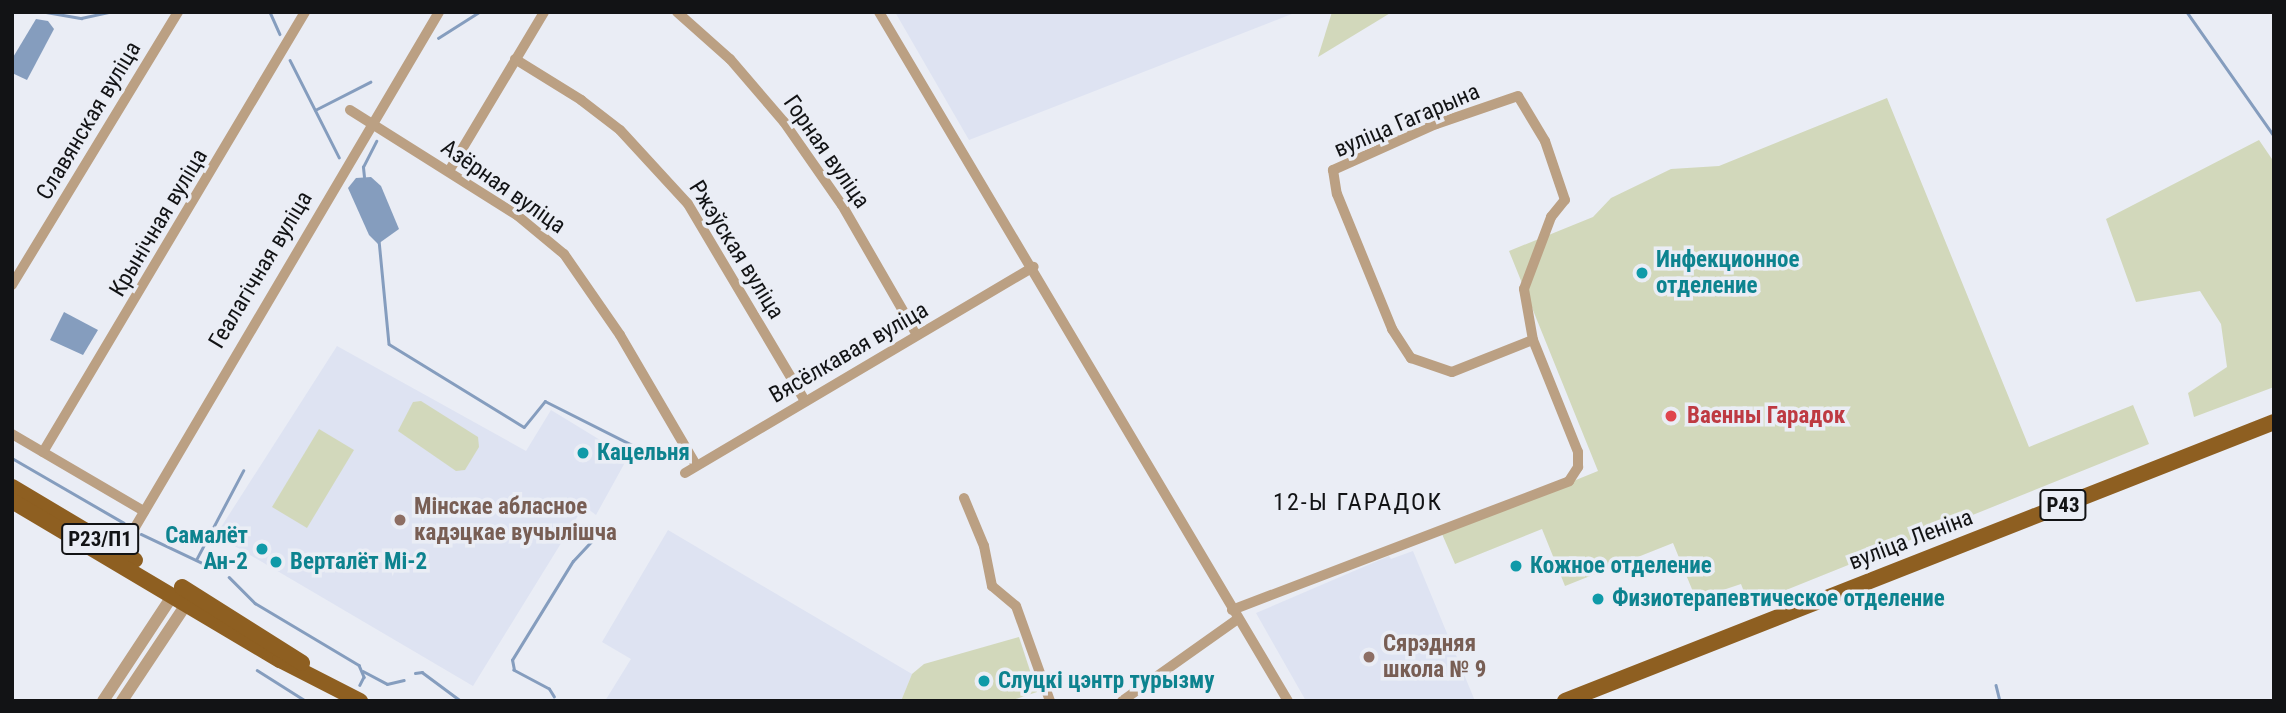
<!DOCTYPE html>
<meta charset="utf-8">
<style>
body{margin:0}
#map{position:relative;width:2286px;height:713px;overflow:hidden;background:#eaedf5;font-family:"Roboto Condensed",sans-serif}
div>[style]{position:absolute}
.built>*{inset:0;background:#dee3f2}
.green>*{inset:0;background:#d2d8bb}
.water>*{inset:0;background:#859dbe}
.stream>*{height:2.5px;margin:-1.25px;padding:0 1.25px;transform-origin:1.25px;border-radius:1.25px;background:#859dbe}
.minor>*{height:10px;margin:-5px;padding:0 5px;transform-origin:5px;border-radius:5px;background:#bba083}
.tertiary>*{height:12px;margin:-6px;padding:0 6px;transform-origin:6px;border-radius:6px;background:#bba083}
.primary>*{height:16px;margin:-8px;padding:0 8px;transform-origin:8px;border-radius:8px;background:#8e5f21}
.dots>*{width:19px;height:19px;translate:-50% -50%;box-sizing:border-box;border:4px solid #eaedf5;border-radius:50%}
span{translate:-50% -50%;white-space:nowrap;text-align:center;line-height:1.15;-webkit-text-stroke:7px #eaedf5;paint-order:stroke}
.shield-label span{padding:2px 5px;background:#eaedf5;border:2px solid;border-radius:5px;-webkit-text-stroke-width:0}
.shield-label{font-size:21px;color:#121315;font-weight:700}
.street-label{font-size:23px;color:#121315}
.culture-label{font-size:23px;color:#0d838f;font-weight:700}
.left{translate:0 -50%;text-align:left}
.right{translate:-100% -50%;text-align:right}
.health-label{font-size:23px;color:#be3a42;font-weight:700}
.education-label{font-size:23px;color:#785e54;font-weight:700}
.neighbourhood-label{font-size:24px;color:#121315;letter-spacing:2px}
.frame{position:absolute;inset:0;border:14px solid #121315;pointer-events:none}
</style>
<div id="map">
<div class="built">
<div style="clip-path:polygon(895px 12px,1297px 12px,969px 140px)"></div>
<div style="clip-path:polygon(337px 346px,526px 451px,551px 410px,628px 457px,596px 515px,584px 506px,473px 686px,216px 535px)"></div>
<div style="clip-path:polygon(668px 530px,912px 674px,901px 701px,605px 701px,631px 659px,602px 642px)"></div>
<div style="clip-path:polygon(1413px 551px,1475px 701px,1306px 701px,1256px 613px,1389px 556px,1391px 559px)"></div>
</div>
<div class="green">
<div style="clip-path:polygon(1332px 12px,1392px 12px,1318px 57px)"></div>
<div style="clip-path:polygon(1887px 98px,2029px 447px,2133px 405px,2149px 444px,1749px 605px,1741px 584px,1696px 599px,1673px 543px,1565px 586px,1542px 529px,1455px 564px,1442px 534px,1598px 471px,1509px 251px,1593px 217px,1611px 198px,1671px 169px,1719px 166px)"></div>
<div style="clip-path:polygon(2259px 140px,2274px 162px,2274px 387px,2194px 417px,2188px 393px,2227px 367px,2221px 324px,2200px 291px,2136px 302px,2106px 219px)"></div>
<div style="clip-path:polygon(421px 401px,478px 437px,479px 447px,465px 470px,456px 471px,398px 431px,413px 402px)"></div>
<div style="clip-path:polygon(319px 429px,354px 450px,307px 528px,272px 507px)"></div>
<div style="clip-path:polygon(1019px 637px,1037px 692px,1010px 701px,901px 701px,912px 674px,924px 664px)"></div>
</div>
<div class="water">
<div style="clip-path:polygon(36px 19px,48px 21px,54px 29px,27px 80px,12px 73px,12px 59px)"></div>
<div style="clip-path:polygon(371px 177px,381px 186px,399px 229px,378px 244px,369px 235px,348px 188px,356px 178px)"></div>
<div style="clip-path:polygon(64px 312px,98px 330px,83px 355px,50px 340px)"></div>
</div>
<div class="stream">
<div style="left:46px;top:12px;width:36px;rotate:10deg"></div>
<div style="left:81px;top:18px;width:30px;rotate:-12deg"></div>
<div style="left:270px;top:12px;width:24px;rotate:66deg"></div>
<div style="left:2187px;top:12px;width:151px;rotate:54.9deg"></div>
<div style="left:12px;top:13px;width:1px;rotate:-45deg"></div>
<div style="left:438px;top:38px;width:49px;rotate:-32.4deg"></div>
<div style="left:290px;top:60px;width:109px;rotate:63.2deg"></div>
<div style="left:315px;top:110px;width:62px;rotate:-27deg"></div>
<div style="left:364px;top:177px;width:10px;rotate:-96deg"></div>
<div style="left:363px;top:167px;width:29px;rotate:-63deg"></div>
<div style="left:379px;top:240px;width:104px;rotate:84.5deg"></div>
<div style="left:389px;top:344px;width:158px;rotate:31.6deg"></div>
<div style="left:524px;top:427px;width:33px;rotate:-51deg"></div>
<div style="left:545px;top:401px;width:102px;rotate:26.8deg"></div>
<div style="left:12px;top:458px;width:129px;rotate:30.1deg"></div>
<div style="left:141px;top:534px;width:80px;rotate:25.3deg"></div>
<div style="left:196px;top:560px;width:101px;rotate:-62.2deg"></div>
<div style="left:229px;top:577px;width:37px;rotate:45deg"></div>
<div style="left:255px;top:603px;width:121px;rotate:30.8deg"></div>
<div style="left:359px;top:665px;width:13px;rotate:67deg"></div>
<div style="left:364px;top:677px;width:9px;rotate:117deg"></div>
<div style="left:257px;top:670px;width:58px;rotate:32.3deg"></div>
<div style="left:363px;top:671px;width:27px;rotate:28deg"></div>
<div style="left:387px;top:684px;width:17px;rotate:-13deg"></div>
<div style="left:415px;top:673px;width:7px;rotate:-8deg"></div>
<div style="left:422px;top:672px;width:49px;rotate:36.6deg"></div>
<div style="left:1996px;top:685px;width:16px;rotate:76deg"></div>
<div style="left:554px;top:697px;width:9px;rotate:-122deg"></div>
<div style="left:549px;top:689px;width:40px;rotate:-152deg"></div>
<div style="left:514px;top:670px;width:10px;rotate:-101deg"></div>
<div style="left:512px;top:660px;width:116px;rotate:-58.4deg"></div>
<div style="left:573px;top:561px;width:42px;rotate:-46.9deg"></div>
</div>
<div class="minor">
<div style="left:677px;top:12px;width:71px;rotate:41.6deg"></div>
<div style="left:730px;top:59px;width:83px;rotate:49.4deg"></div>
<div style="left:784px;top:122px;width:101px;rotate:55.1deg"></div>
<div style="left:842px;top:205px;width:150px;rotate:60deg"></div>
<div style="left:879px;top:12px;width:801px;rotate:59.31deg"></div>
<div style="left:515px;top:59px;width:78px;rotate:31.8deg"></div>
<div style="left:581px;top:100px;width:49px;rotate:37.6deg"></div>
<div style="left:620px;top:130px;width:100px;rotate:47.4deg"></div>
<div style="left:688px;top:204px;width:229px;rotate:59.3deg"></div>
<div style="left:350px;top:110px;width:199px;rotate:32.2deg"></div>
<div style="left:518px;top:216px;width:60px;rotate:39.6deg"></div>
<div style="left:564px;top:254px;width:98px;rotate:55.3deg"></div>
<div style="left:620px;top:335px;width:151px;rotate:59.7deg"></div>
<div style="left:449px;top:171px;width:185px;rotate:-59.1deg"></div>
<div style="left:12px;top:285px;width:320px;rotate:-58.7deg"></div>
<div style="left:12px;top:434px;width:153px;rotate:30.3deg"></div>
<div style="left:43px;top:452px;width:512px;rotate:-59.23deg"></div>
<div style="left:685px;top:473px;width:405px;rotate:-30.6deg"></div>
<div style="left:964px;top:498px;width:52px;rotate:67.4deg"></div>
<div style="left:984px;top:546px;width:41px;rotate:78.7deg"></div>
<div style="left:992px;top:586px;width:31px;rotate:40deg"></div>
<div style="left:1016px;top:606px;width:101px;rotate:70.3deg"></div>
<div style="left:121px;top:551px;width:626px;rotate:-59.46deg"></div>
<div style="left:1232px;top:610px;width:361px;rotate:-20.9deg"></div>
<div style="left:1569px;top:481px;width:17px;rotate:-57deg"></div>
<div style="left:1578px;top:467px;width:15px;rotate:-90deg"></div>
<div style="left:1578px;top:452px;width:121px;rotate:-111.9deg"></div>
<div style="left:1533px;top:340px;width:52px;rotate:-100deg"></div>
<div style="left:1524px;top:289px;width:77px;rotate:-69.4deg"></div>
<div style="left:1551px;top:217px;width:22px;rotate:-51deg"></div>
<div style="left:1565px;top:200px;width:62px;rotate:-108.7deg"></div>
<div style="left:1545px;top:141px;width:52px;rotate:-121deg"></div>
<div style="left:1518px;top:96px;width:87px;rotate:161.1deg"></div>
<div style="left:1436px;top:124px;width:113px;rotate:155.9deg"></div>
<div style="left:1333px;top:170px;width:24px;rotate:81deg"></div>
<div style="left:1337px;top:194px;width:146px;rotate:67.8deg"></div>
<div style="left:1392px;top:329px;width:35px;rotate:57deg"></div>
<div style="left:1411px;top:358px;width:43px;rotate:18.9deg"></div>
<div style="left:1452px;top:372px;width:87px;rotate:-21.6deg"></div>
<div style="left:1122px;top:701px;width:142px;rotate:-35.3deg"></div>
</div>
<div class="tertiary">
<div style="left:103px;top:701px;width:127px;rotate:-56.6deg"></div>
<div style="left:173px;top:595px;width:15px;rotate:-20deg"></div>
<div style="left:187px;top:590px;width:13px;rotate:90deg"></div>
<div style="left:187px;top:603px;width:118px;rotate:123.6deg"></div>
</div>
<div class="primary">
<div style="left:12px;top:487px;width:143px;rotate:30.7deg"></div>
<div style="left:12px;top:501px;width:312px;rotate:30.7deg"></div>
<div style="left:280px;top:660px;width:90px;rotate:27.1deg"></div>
<div style="left:182px;top:587px;width:142px;rotate:32.3deg"></div>
<div style="left:1565px;top:701px;width:762px;rotate:-21.48deg"></div>
</div>
<div class="dots">
<div style="left:1642px;top:273px;background:#0f9aa8"></div>
<div style="left:1671px;top:416px;background:#e0444e"></div>
<div style="left:583px;top:453px;background:#0f9aa8"></div>
<div style="left:400px;top:520px;background:#8d6e63"></div>
<div style="left:262px;top:549px;background:#0f9aa8"></div>
<div style="left:276px;top:562px;background:#0f9aa8"></div>
<div style="left:1516px;top:566px;background:#0f9aa8"></div>
<div style="left:1598px;top:599px;background:#0f9aa8"></div>
<div style="left:1369px;top:657px;background:#8d6e63"></div>
<div style="left:984px;top:681px;background:#0f9aa8"></div>
</div>
<div class="shield-label">
<span style="left:2063px;top:505px">Р43</span>
<span style="left:100px;top:539px">Р23/П1</span>
</div>
<div class="street-label">
<span style="left:89px;top:121px;rotate:-59deg">Славянская вуліца</span>
<span style="left:1407px;top:121px;rotate:-23deg">вуліца Гагарына</span>
<span style="left:826px;top:152px;rotate:55deg">Горная вуліца</span>
<span style="left:503px;top:187px;rotate:35deg">Азёрная вуліца</span>
<span style="left:159px;top:223px;rotate:-59deg">Крынічная вуліца</span>
<span style="left:736px;top:250px;rotate:58deg">Ржэўская вуліца</span>
<span style="left:261px;top:270px;rotate:-59deg">Геалагічная вуліца</span>
<span style="left:849px;top:353px;rotate:-30deg">Вясёлкавая вуліца</span>
<span style="left:1911px;top:540px;rotate:-21deg">вуліца Леніна</span>
</div>
<div class="culture-label">
<span class="left" style="left:1656px;top:273px">Инфекционное<br>отделение</span>
<span class="left" style="left:597px;top:453px">Кацельня</span>
<span class="right" style="left:248px;top:549px">Самалёт<br>Ан-2</span>
<span class="left" style="left:290px;top:562px">Верталёт Мі-2</span>
<span class="left" style="left:1530px;top:566px">Кожное отделение</span>
<span class="left" style="left:1612px;top:599px">Физиотерапевтическое отделение</span>
<span class="left" style="left:998px;top:681px">Слуцкі цэнтр турызму</span>
</div>
<div class="health-label">
<span class="left" style="left:1687px;top:416px">Ваенны Гарадок</span>
</div>
<div class="education-label">
<span class="left" style="left:414px;top:520px">Мінскае абласное<br>кадэцкае вучылішча</span>
<span class="left" style="left:1383px;top:657px">Сярэдняя<br>школа № 9</span>
</div>
<div class="neighbourhood-label">
<span style="left:1358px;top:503px">12-Ы ГАРАДОК</span>
</div>
<div class="frame"></div>
</div>
